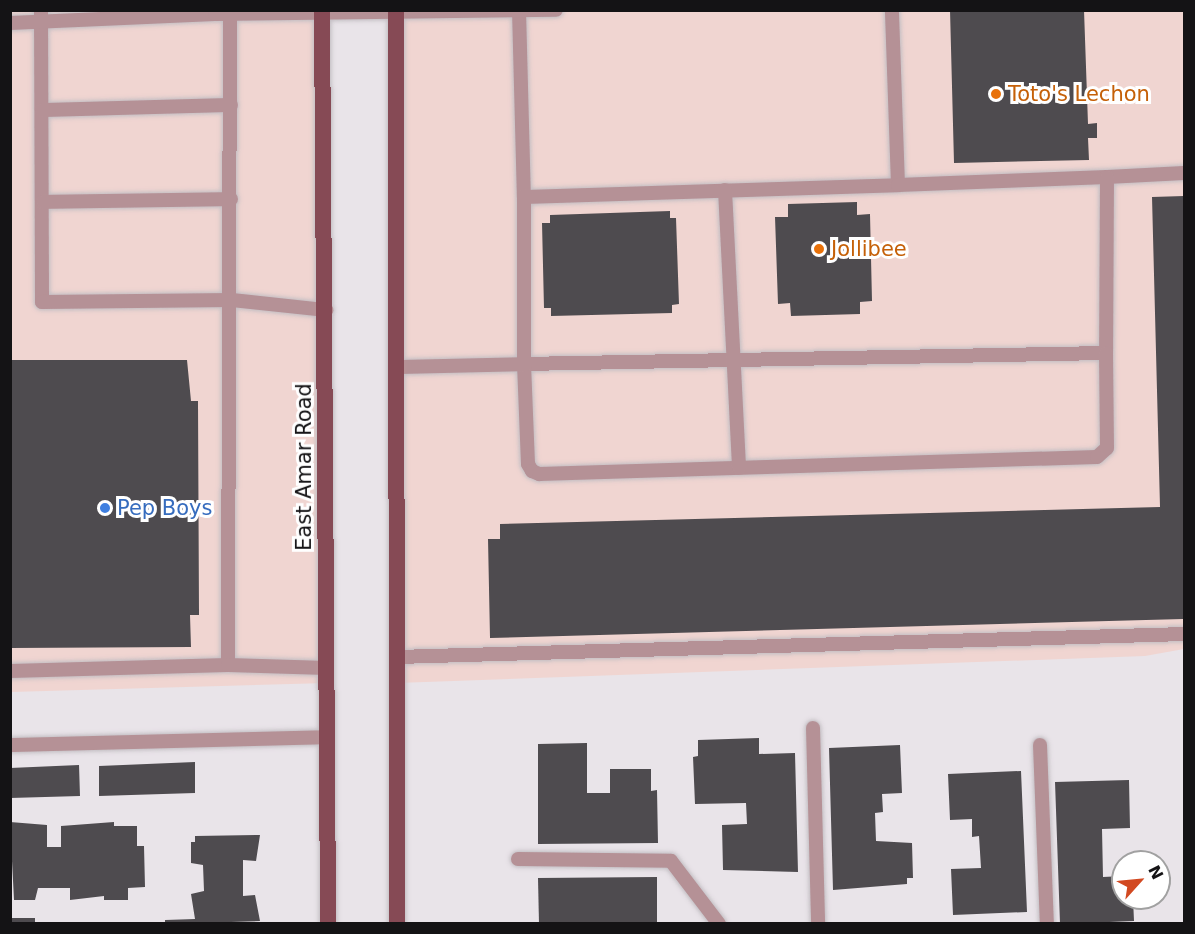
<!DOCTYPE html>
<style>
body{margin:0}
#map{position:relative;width:1195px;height:934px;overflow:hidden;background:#e9e4e9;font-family:"DejaVu Sans",sans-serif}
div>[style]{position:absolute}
.commercial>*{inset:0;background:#f0d5d1}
.building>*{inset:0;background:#4e4b4f}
.roads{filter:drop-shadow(0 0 2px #c3bec3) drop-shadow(0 0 2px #c3bec3)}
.service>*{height:14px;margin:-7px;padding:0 7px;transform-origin:7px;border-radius:7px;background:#b59196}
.primary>*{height:16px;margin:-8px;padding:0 8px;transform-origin:8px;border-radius:8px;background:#864a55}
.dots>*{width:16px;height:16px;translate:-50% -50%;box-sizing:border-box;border:3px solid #fff;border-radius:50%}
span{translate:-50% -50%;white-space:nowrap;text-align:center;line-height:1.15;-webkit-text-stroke:6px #fff;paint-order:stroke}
.food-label{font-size:21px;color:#c56008}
.left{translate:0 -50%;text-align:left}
.street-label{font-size:21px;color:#141315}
.shop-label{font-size:21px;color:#366cbe}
.frame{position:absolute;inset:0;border:12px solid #141315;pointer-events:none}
.north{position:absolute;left:1111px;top:850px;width:60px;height:60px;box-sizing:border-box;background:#fff;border:2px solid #a1a1a1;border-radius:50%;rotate:63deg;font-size:16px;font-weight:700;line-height:24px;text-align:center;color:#141315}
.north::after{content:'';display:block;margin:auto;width:21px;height:27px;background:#d24921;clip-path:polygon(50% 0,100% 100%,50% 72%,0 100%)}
</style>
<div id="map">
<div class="commercial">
<div style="clip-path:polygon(10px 11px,322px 11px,328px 683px,11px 692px)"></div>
<div style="clip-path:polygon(396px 11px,1184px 11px,1184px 649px,1145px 656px,397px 683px)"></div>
</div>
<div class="building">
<div style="clip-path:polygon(950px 10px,1084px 10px,1088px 124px,1097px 123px,1097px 138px,1088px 138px,1089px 160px,954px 163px)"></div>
<div style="clip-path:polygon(1184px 196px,1183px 619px,490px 638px,488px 539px,500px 539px,500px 524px,1160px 507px,1152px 197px)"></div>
<div style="clip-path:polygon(857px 202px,857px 215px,870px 214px,872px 301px,860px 302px,860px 314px,791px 316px,790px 303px,778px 304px,775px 217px,788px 217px,788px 204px)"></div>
<div style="clip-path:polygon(670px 211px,670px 218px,676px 218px,679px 304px,672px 305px,672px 313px,551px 316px,551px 308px,544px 308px,542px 223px,550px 223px,550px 215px)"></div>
<div style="clip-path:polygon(10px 360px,187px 360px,191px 401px,198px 401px,199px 615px,190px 615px,191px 647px,10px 648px)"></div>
<div style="clip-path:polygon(759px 738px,759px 754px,795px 753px,798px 872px,723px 870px,722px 825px,747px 824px,746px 803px,695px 804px,693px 757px,698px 756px,698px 740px)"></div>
<div style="clip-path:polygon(587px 743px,587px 793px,610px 793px,610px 769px,651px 769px,651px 791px,657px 790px,658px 843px,538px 844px,538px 744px)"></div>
<div style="clip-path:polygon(900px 745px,902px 793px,882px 794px,883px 812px,875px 813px,876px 841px,912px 843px,913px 878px,907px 878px,907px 884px,833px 890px,829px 748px)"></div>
<div style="clip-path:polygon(195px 762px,195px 793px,99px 796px,99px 766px)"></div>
<div style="clip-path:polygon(79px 765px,80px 796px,10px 798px,10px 768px)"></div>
<div style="clip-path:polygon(1021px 771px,1027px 912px,953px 915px,951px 869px,981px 868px,979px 836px,972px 837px,972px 819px,950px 820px,948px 774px)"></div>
<div style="clip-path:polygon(1129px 780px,1130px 828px,1102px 829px,1103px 877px,1123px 876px,1123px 898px,1133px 898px,1134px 921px,1060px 924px,1055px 782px)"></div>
<div style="clip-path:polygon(10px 822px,47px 825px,47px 847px,61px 847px,61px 826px,114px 822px,114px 826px,137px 826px,137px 846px,144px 846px,145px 887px,128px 888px,128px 900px,104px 900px,104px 896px,70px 900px,70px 888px,38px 888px,35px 900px,14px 900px)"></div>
<div style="clip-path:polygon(260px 835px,256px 861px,243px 860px,243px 896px,255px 895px,260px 921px,165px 924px,165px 920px,195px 919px,191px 894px,204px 891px,203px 865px,191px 863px,191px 842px,195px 842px,195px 836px)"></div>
<div style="clip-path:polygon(657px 877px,657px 924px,539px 924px,538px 878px)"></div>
<div style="clip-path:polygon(10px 918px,35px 918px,35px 924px,10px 924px)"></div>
</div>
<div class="roads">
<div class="service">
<div style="left:41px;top:10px;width:292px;rotate:89.8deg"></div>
<div style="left:42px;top:302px;width:190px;rotate:-0.6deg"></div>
<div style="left:232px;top:300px;width:95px;rotate:6.1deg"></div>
<div style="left:519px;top:10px;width:187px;rotate:88.5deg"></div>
<div style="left:524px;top:197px;width:374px;rotate:-1.8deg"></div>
<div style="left:898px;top:185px;width:175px;rotate:-92deg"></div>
<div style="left:10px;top:23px;width:205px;rotate:-2.5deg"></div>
<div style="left:215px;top:14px;width:341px;rotate:-0.7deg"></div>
<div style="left:42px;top:110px;width:189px;rotate:-1.5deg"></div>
<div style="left:1107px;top:177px;width:77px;rotate:-3deg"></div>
<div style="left:898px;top:185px;width:209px;rotate:-2.2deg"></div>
<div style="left:1107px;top:177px;width:176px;rotate:90.3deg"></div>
<div style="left:1106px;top:353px;width:582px;rotate:178.92deg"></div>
<div style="left:524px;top:364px;width:100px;rotate:87.7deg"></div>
<div style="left:528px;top:464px;width:8px;rotate:60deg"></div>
<div style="left:532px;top:471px;width:8px;rotate:23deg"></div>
<div style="left:539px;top:474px;width:558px;rotate:-1.75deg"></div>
<div style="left:1097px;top:457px;width:13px;rotate:-42deg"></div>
<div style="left:1107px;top:448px;width:95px;rotate:-90.6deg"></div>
<div style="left:725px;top:190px;width:278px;rotate:87.1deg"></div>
<div style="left:43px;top:202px;width:188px;rotate:-0.9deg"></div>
<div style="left:396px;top:367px;width:128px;rotate:-1.3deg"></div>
<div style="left:524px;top:364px;width:167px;rotate:-90deg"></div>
<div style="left:397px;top:657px;width:787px;rotate:-1.67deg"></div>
<div style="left:228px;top:665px;width:655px;rotate:-89.83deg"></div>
<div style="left:10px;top:671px;width:218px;rotate:-1.6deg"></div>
<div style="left:228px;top:665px;width:99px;rotate:1.7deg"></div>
<div style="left:813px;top:728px;width:196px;rotate:88.5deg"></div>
<div style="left:10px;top:745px;width:317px;rotate:-1.4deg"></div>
<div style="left:1040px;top:745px;width:179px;rotate:87.8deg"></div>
<div style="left:518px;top:859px;width:153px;rotate:0.7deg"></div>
<div style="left:671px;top:861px;width:79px;rotate:52.7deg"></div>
</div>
<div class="primary">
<div style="left:322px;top:10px;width:914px;rotate:89.62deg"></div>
<div style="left:396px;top:10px;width:914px;rotate:89.94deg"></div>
</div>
</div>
<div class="dots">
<div style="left:996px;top:94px;background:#e8710a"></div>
<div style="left:819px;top:249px;background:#e8710a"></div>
<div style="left:105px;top:508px;background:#3f7fe0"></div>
</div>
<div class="food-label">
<span class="left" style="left:1008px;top:94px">Toto's Lechon</span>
<span class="left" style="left:831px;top:249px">Jollibee</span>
</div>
<div class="street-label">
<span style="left:304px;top:467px;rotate:-90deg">East Amar Road</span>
</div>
<div class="shop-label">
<span class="left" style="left:117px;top:508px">Pep Boys</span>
</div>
<div class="frame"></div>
<div class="north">N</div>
</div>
